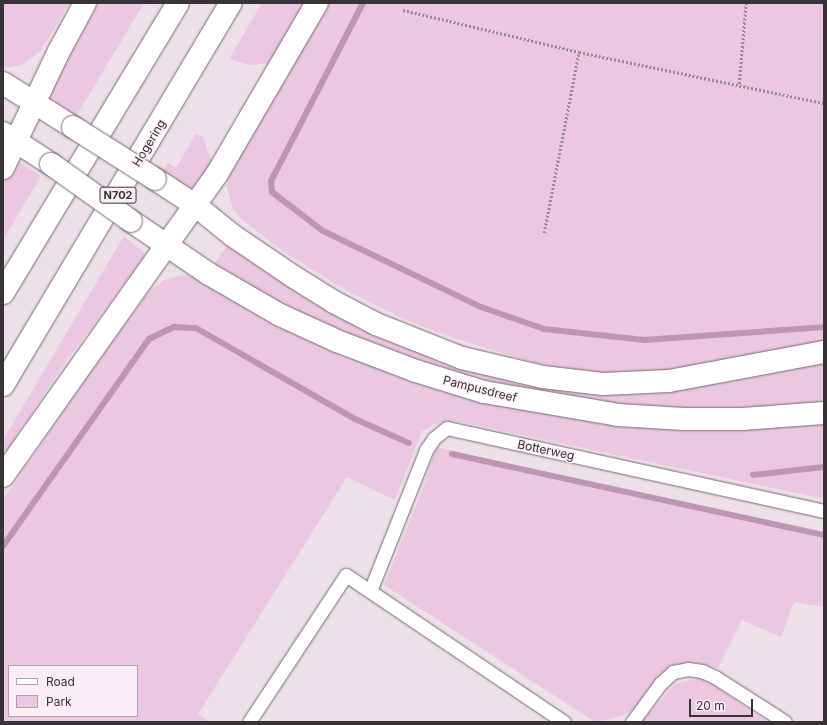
<!DOCTYPE html>
<style>
body{margin:0}
#map{position:relative;width:827px;height:725px;overflow:hidden;background:#ede0e9;font-family:Inter,sans-serif}
div>[style]{position:absolute}
.green>*{inset:0;background:#ebc7e1}
.stream>*{height:6px;margin:-3px;padding:0 3px;transform-origin:3px;border-radius:3px;background:#bd96b2}
.path>*{height:2.5px;margin-top:-1.25px;transform-origin:0;background:repeating-linear-gradient(90deg,#968d93 0 2px,transparent 0 4px)}
.roads{filter:drop-shadow(0 0 1px #766a72) drop-shadow(0 0 1px #766a72)}
.service>*{height:13px;margin:-6.5px;padding:0 6.5px;transform-origin:6.5px;border-radius:6.5px;background:#fff}
.secondary>*{height:22px;margin:-11px;padding:0 11px;transform-origin:11px;border-radius:11px;background:#fff}
.trunk>*{height:22px;margin:-11px;padding:0 11px;transform-origin:11px;border-radius:11px;background:#fff}
.bridges{filter:drop-shadow(0 0 1px #766a72) drop-shadow(0 0 1px #766a72)}
.secondary-bridge>*{height:22px;margin:-11px;padding:0 11px;transform-origin:11px;border-radius:11px;background:#fff}
span{translate:-50% -50%;white-space:nowrap;text-align:center;line-height:1.15;-webkit-text-stroke:3px #fbedf6;paint-order:stroke}
.shield-label span{padding:1px 3px;background:#fbedf6;border:1px solid;border-radius:3px;-webkit-text-stroke-width:0}
.shield-label{font-size:11px;color:#383336;font-weight:700}
.street-label{font-size:12px;color:#383336}
.frame{position:absolute;inset:0;border:4px solid #383336;pointer-events:none}
.legend{position:absolute;left:8px;top:665px;width:130px;height:52px;box-sizing:border-box;background:#fbedf6;border:1px solid #ada3a9;margin:0;padding:5px 7px;list-style:none;font-size:12px;color:#383336}
.legend li{display:flex;align-items:center;gap:8px;height:20px}
.legend b{width:20px;border:1px solid #ada3a9}
.scale{position:absolute;left:689px;top:699px;width:64px;height:18px;box-sizing:border-box;border:2px solid #383336;border-top:0;padding-left:5px;font-size:12px;line-height:14px;white-space:nowrap;color:#383336;-webkit-text-stroke:3px #fbedf6;paint-order:stroke}
</style>
<div id="map">
<div class="green">
<div style="clip-path:polygon(3px 3px,70px 3px,40px 52px,19px 66px,3px 68px)"></div>
<div style="clip-path:polygon(99px 3px,144px 3px,74px 120px,44px 100px)"></div>
<div style="clip-path:polygon(262px 3px,308px 3px,273px 63px,249px 65px,229px 59px)"></div>
<div style="clip-path:polygon(325px 3px,824px 3px,824px 345px,700px 370px,615px 377px,549px 367px,454px 338px,408px 321px,347px 291px,284px 252px,241px 219px,233px 209px,227px 188px,228px 176px)"></div>
<div style="clip-path:polygon(196px 134px,203px 137px,213px 166px,192px 197px,161px 174px,168px 163px,176px 168px)"></div>
<div style="clip-path:polygon(14px 159px,41px 176px,3px 240px,3px 182px)"></div>
<div style="clip-path:polygon(124px 236px,145px 253px,144px 257px,65px 363px,3px 456px,3px 440px)"></div>
<div style="clip-path:polygon(230px 241px,283px 280px,540px 386px,824px 360px,824px 406px,801px 409px,656px 410px,497px 387px,336px 333px,213px 266px)"></div>
<div style="clip-path:polygon(evenodd,182px 275px,200px 278px,523px 406px,824px 419px,824px 499px,456px 421px,437px 423px,422px 431px,395px 500px,347px 477px,198px 714px,210px 722px,3px 722px,3px 500px,98px 361px,148px 293px,164px 280px,182px 275px,9px 666px,137px 666px,137px 716px,9px 716px,9px 666px)"></div>
<div style="clip-path:polygon(436px 447px,824px 538px,824px 607px,794px 602px,781px 637px,742px 620px,718px 668px,694px 662px,666px 671px,638px 708px,615px 718px,595px 722px,384px 585px,424px 486px)"></div>
<div style="clip-path:polygon(703px 677px,767px 722px,641px 722px,675px 684px)"></div>
</div>
<div class="stream">
<div style="left:363px;top:3px;width:200px;rotate:117.3deg"></div>
<div style="left:271px;top:181px;width:11px;rotate:85deg"></div>
<div style="left:272px;top:192px;width:64px;rotate:37.4deg"></div>
<div style="left:323px;top:231px;width:175px;rotate:25.7deg"></div>
<div style="left:481px;top:307px;width:67px;rotate:19.2deg"></div>
<div style="left:544px;top:329px;width:101px;rotate:6.3deg"></div>
<div style="left:644px;top:340px;width:180px;rotate:-4.1deg"></div>
<div style="left:452px;top:454px;width:381px;rotate:12.3deg"></div>
<div style="left:753px;top:475px;width:71px;rotate:-6.4deg"></div>
<div style="left:3px;top:546px;width:253px;rotate:-54.8deg"></div>
<div style="left:149px;top:339px;width:28px;rotate:-26deg"></div>
<div style="left:174px;top:327px;width:22px;rotate:3deg"></div>
<div style="left:196px;top:328px;width:183px;rotate:29.8deg"></div>
<div style="left:355px;top:419px;width:59px;rotate:24deg"></div>
</div>
<div class="path">
<div style="left:403px;top:10px;width:181px;rotate:13.4deg"></div>
<div style="left:739px;top:84px;width:81px;rotate:-85.1deg"></div>
<div style="left:544px;top:233px;width:184px;rotate:-79.1deg"></div>
<div style="left:579px;top:52px;width:250px;rotate:11.8deg"></div>
</div>
<div class="roads">
<div class="service">
<div style="left:370px;top:591px;width:152px;rotate:-68.3deg"></div>
<div style="left:426px;top:450px;width:14px;rotate:-56deg"></div>
<div style="left:434px;top:438px;width:16px;rotate:-38deg"></div>
<div style="left:447px;top:428px;width:386px;rotate:12.4deg"></div>
<div style="left:249px;top:722px;width:176px;rotate:-56.6deg"></div>
<div style="left:346px;top:575px;width:263px;rotate:34deg"></div>
<div style="left:632px;top:722px;width:47px;rotate:-53.6deg"></div>
<div style="left:660px;top:684px;width:18px;rotate:-43deg"></div>
<div style="left:673px;top:672px;width:15px;rotate:-11deg"></div>
<div style="left:688px;top:669px;width:14px;rotate:8deg"></div>
<div style="left:702px;top:671px;width:14px;rotate:25deg"></div>
<div style="left:715px;top:677px;width:83px;rotate:32.7deg"></div>
</div>
<div class="secondary">
<div style="left:3px;top:83px;width:83px;rotate:32.2deg"></div>
<div style="left:3px;top:133px;width:57px;rotate:32.9deg"></div>
<div style="left:155px;top:179px;width:48px;rotate:33deg"></div>
<div style="left:195px;top:205px;width:48px;rotate:39deg"></div>
<div style="left:232px;top:235px;width:75px;rotate:34.1deg"></div>
<div style="left:294px;top:277px;width:47px;rotate:32deg"></div>
<div style="left:334px;top:302px;width:47px;rotate:27.6deg"></div>
<div style="left:376px;top:324px;width:92px;rotate:21.6deg"></div>
<div style="left:462px;top:358px;width:83px;rotate:13.2deg"></div>
<div style="left:543px;top:377px;width:60px;rotate:6.7deg"></div>
<div style="left:603px;top:384px;width:66px;rotate:-2.6deg"></div>
<div style="left:669px;top:381px;width:158px;rotate:-10.6deg"></div>
<div style="left:131px;top:221px;width:94px;rotate:34.2deg"></div>
<div style="left:209px;top:274px;width:82px;rotate:30deg"></div>
<div style="left:280px;top:315px;width:63px;rotate:24.5deg"></div>
<div style="left:337px;top:341px;width:85px;rotate:20.8deg"></div>
<div style="left:416px;top:371px;width:71px;rotate:17.2deg"></div>
<div style="left:484px;top:392px;width:136px;rotate:9.7deg"></div>
<div style="left:618px;top:415px;width:66px;rotate:3.5deg"></div>
<div style="left:684px;top:419px;width:58px"></div>
<div style="left:742px;top:419px;width:82px;rotate:-4.2deg"></div>
</div>
<div class="trunk">
<div style="left:3px;top:168px;width:127px;rotate:-64.4deg"></div>
<div style="left:58px;top:53px;width:57px;rotate:-61.6deg"></div>
<div style="left:3px;top:293px;width:339px;rotate:-58.9deg"></div>
<div style="left:3px;top:385px;width:445px;rotate:-59.2deg"></div>
<div style="left:3px;top:476px;width:370px;rotate:-54.7deg"></div>
<div style="left:217px;top:174px;width:198px;rotate:-59.7deg"></div>
</div>
</div>
<div class="bridges">
<div class="secondary-bridge">
<div style="left:73px;top:127px;width:97px;rotate:32.4deg"></div>
<div style="left:51px;top:164px;width:98px;rotate:35.5deg"></div>
</div>
</div>
<div class="shield-label">
<span style="left:118px;top:195px">N702</span>
</div>
<div class="street-label">
<span style="left:149px;top:143px;rotate:-59deg">Hogering</span>
<span style="left:480px;top:389px;rotate:14deg">Pampusdreef</span>
<span style="left:546px;top:450px;rotate:12deg">Botterweg</span>
</div>
<div class="frame"></div>
<ul class="legend">
<li><b style="height:5px;background:#fff"></b>Road</li>
<li><b style="height:11px;background:#ebc7e1"></b>Park</li>
</ul>
<div class="scale">20 m</div>
</div>
